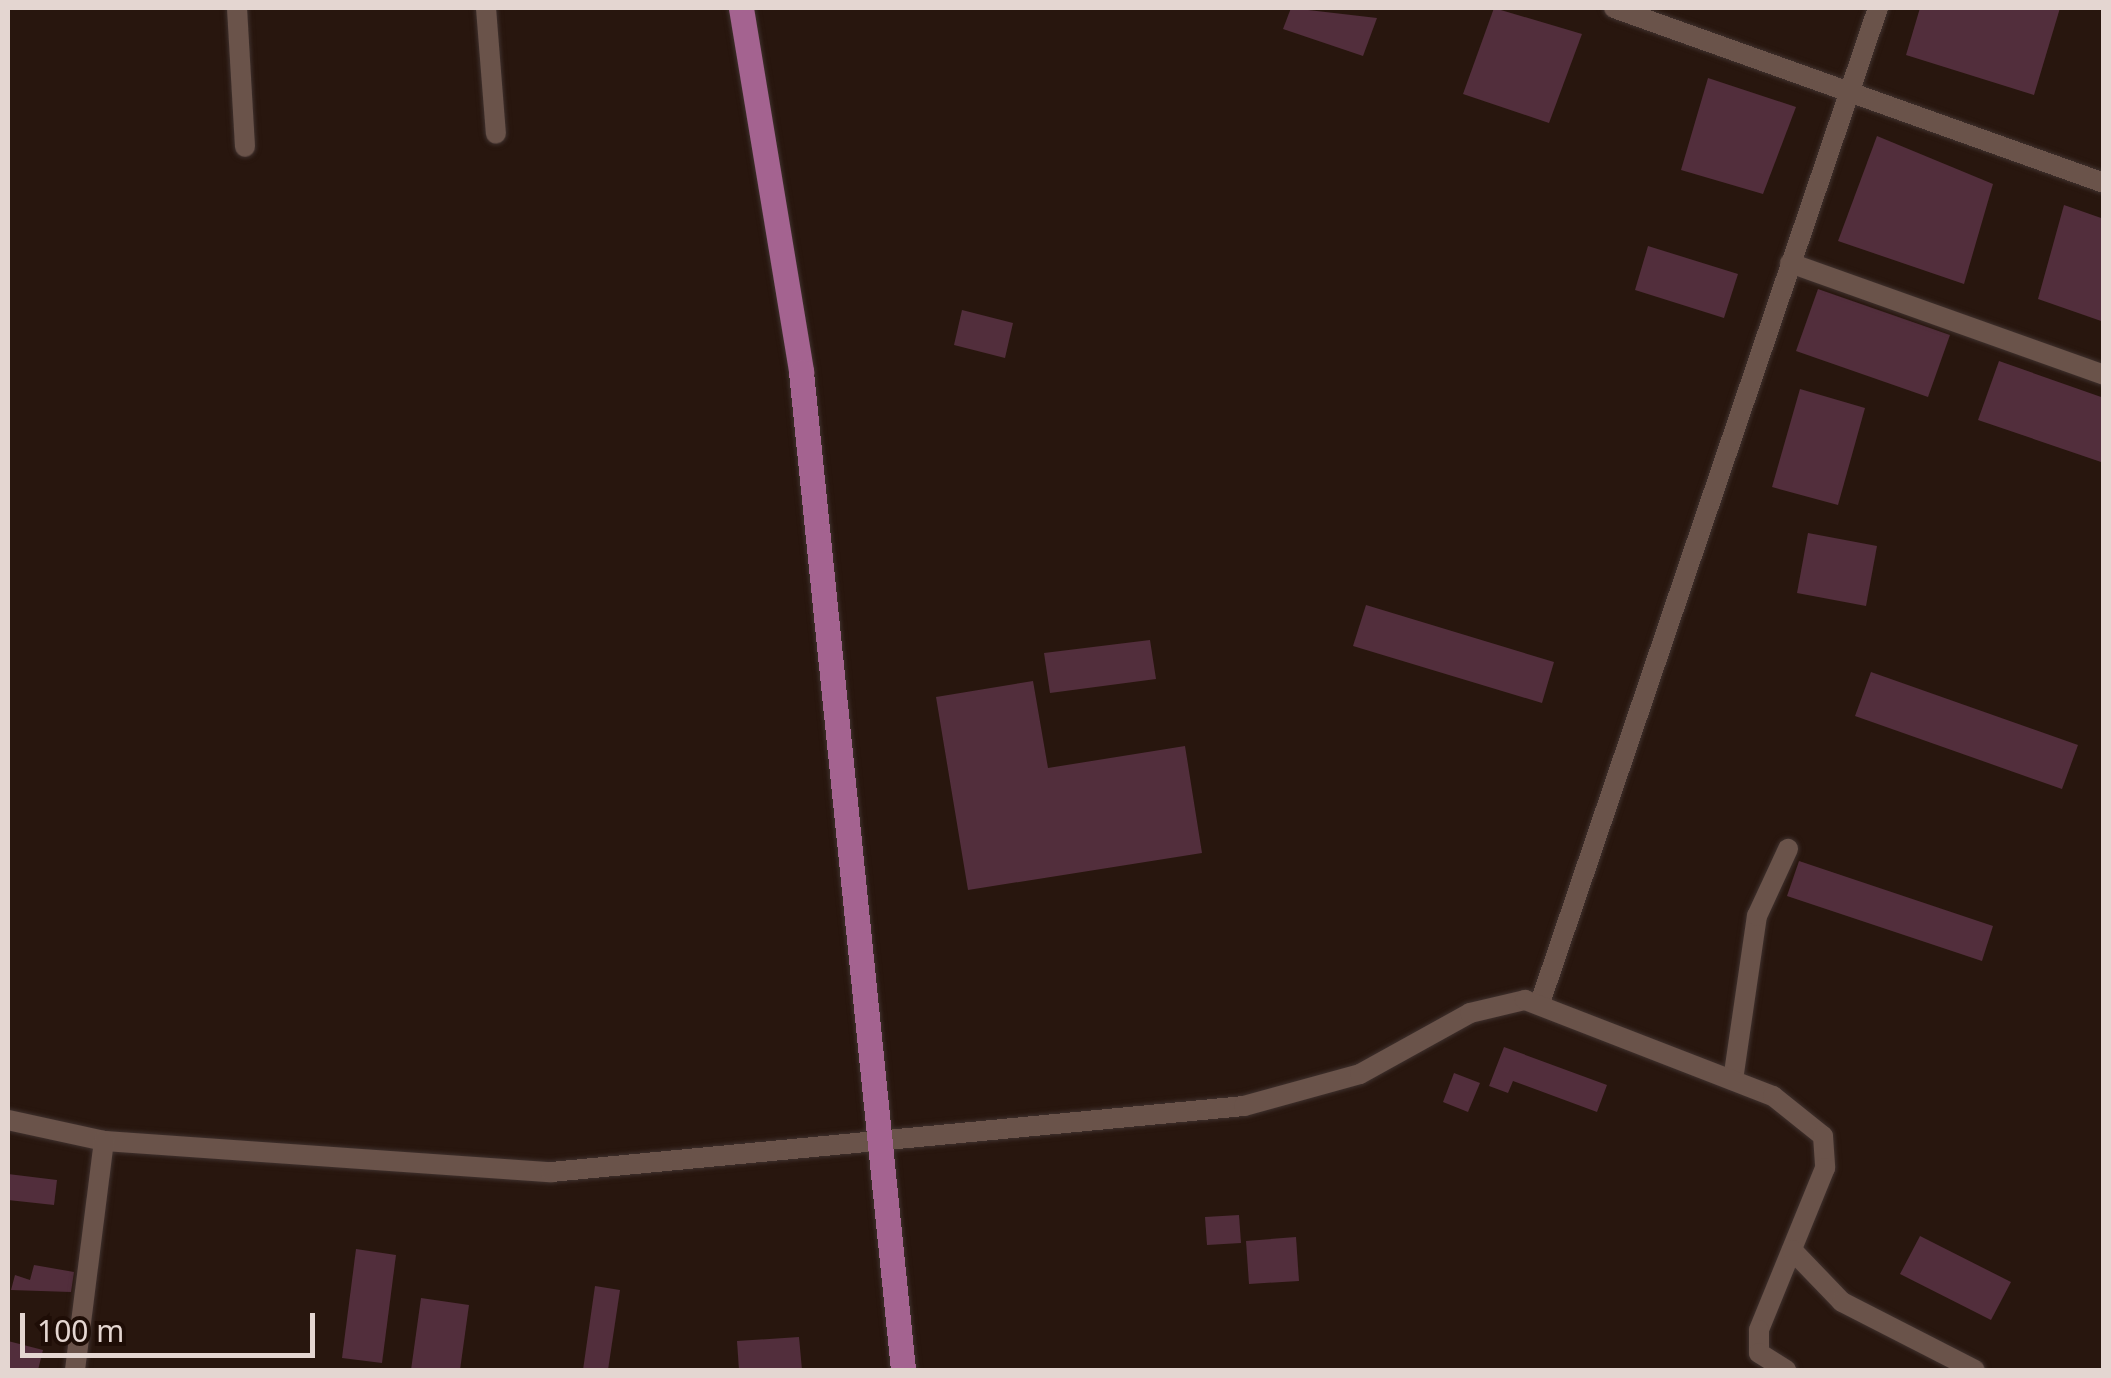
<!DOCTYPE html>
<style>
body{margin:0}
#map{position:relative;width:2111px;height:1378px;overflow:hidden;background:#28160e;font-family:"Noto Sans",sans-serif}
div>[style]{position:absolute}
.building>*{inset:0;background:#522e3c}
.roads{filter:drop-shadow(0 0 2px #3f312e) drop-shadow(0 0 2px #3f312e)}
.minor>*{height:20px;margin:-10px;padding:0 10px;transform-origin:10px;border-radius:10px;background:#6a534a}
.major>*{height:25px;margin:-12.5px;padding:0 12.5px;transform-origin:12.5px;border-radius:12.5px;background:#a46390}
span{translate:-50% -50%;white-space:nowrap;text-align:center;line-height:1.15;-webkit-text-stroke:8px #1e0d06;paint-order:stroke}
.frame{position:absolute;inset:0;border:10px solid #e4d6d1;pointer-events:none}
.scale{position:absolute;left:20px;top:1313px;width:295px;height:45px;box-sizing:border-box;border:5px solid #e4d6d1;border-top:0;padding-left:12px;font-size:30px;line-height:35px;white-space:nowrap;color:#e4d6d1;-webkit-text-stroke:8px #1e0d06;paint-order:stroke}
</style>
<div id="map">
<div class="building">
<div style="clip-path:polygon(1291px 8px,1377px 18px,1363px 56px,1283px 29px)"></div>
<div style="clip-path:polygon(1494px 8px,1582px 34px,1549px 123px,1463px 94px)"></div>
<div style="clip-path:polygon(1920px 8px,2060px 8px,2034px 95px,1906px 55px)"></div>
<div style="clip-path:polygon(1708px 78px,1796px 107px,1763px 194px,1681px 170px)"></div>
<div style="clip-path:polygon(1877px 136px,1993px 184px,1964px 284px,1838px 241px)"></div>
<div style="clip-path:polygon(2064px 205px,2104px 219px,2104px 322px,2038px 299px)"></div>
<div style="clip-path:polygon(1648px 246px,1738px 274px,1724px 318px,1635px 290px)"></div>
<div style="clip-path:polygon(1818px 289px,1950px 335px,1928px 397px,1796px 351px)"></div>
<div style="clip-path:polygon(962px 310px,1013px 323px,1005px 358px,954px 345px)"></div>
<div style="clip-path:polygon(1999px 361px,2104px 398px,2104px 463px,1978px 420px)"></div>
<div style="clip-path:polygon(1800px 389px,1865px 408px,1838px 505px,1772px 487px)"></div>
<div style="clip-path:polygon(1808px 533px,1877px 546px,1866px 606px,1797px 593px)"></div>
<div style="clip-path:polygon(1366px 605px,1554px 662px,1542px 703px,1353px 646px)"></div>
<div style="clip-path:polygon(1150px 640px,1156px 679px,1050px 693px,1044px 653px)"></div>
<div style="clip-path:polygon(1871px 672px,2078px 745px,2062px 789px,1855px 716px)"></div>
<div style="clip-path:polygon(1033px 681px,1048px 768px,1185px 746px,1202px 853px,968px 890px,936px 697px)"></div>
<div style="clip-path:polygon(1799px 861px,1993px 926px,1982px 961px,1787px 896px)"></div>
<div style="clip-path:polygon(1504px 1047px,1607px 1085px,1597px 1112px,1513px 1081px,1508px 1093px,1489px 1086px)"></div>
<div style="clip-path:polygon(1454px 1073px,1480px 1083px,1468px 1112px,1443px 1102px)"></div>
<div style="clip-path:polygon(8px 1174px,57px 1180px,54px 1205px,8px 1200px)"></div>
<div style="clip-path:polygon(1239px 1215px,1241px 1243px,1207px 1245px,1205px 1217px)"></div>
<div style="clip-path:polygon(1920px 1236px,2011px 1282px,1991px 1320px,1900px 1274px)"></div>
<div style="clip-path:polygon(1296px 1237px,1299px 1281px,1249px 1284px,1246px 1241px)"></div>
<div style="clip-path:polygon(356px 1249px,396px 1255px,382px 1363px,342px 1358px)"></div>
<div style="clip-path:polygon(34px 1265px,74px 1272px,71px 1292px,11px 1290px,15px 1275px,30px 1280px)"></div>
<div style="clip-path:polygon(595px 1286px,620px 1290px,608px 1370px,583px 1370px)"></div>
<div style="clip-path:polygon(421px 1298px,469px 1305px,460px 1370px,411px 1370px)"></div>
<div style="clip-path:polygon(799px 1337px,802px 1370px,739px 1370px,737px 1341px)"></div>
<div style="clip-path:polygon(8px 1341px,43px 1350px,38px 1370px,8px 1370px)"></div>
</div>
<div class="roads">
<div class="minor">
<div style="left:237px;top:8px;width:139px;rotate:86.7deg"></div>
<div style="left:486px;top:8px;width:126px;rotate:85.5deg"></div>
<div style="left:1614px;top:8px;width:520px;rotate:19.65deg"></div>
<div style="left:1790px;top:263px;width:333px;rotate:19.6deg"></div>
<div style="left:1540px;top:1003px;width:1051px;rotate:-71.24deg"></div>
<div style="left:1733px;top:1080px;width:166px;rotate:-81.7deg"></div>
<div style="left:1757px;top:916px;width:74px;rotate:-65.2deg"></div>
<div style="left:8px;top:1120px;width:98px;rotate:12.3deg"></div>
<div style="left:104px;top:1141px;width:448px;rotate:4deg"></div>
<div style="left:551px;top:1172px;width:696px;rotate:-5.44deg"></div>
<div style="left:1244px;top:1106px;width:120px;rotate:-15.4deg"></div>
<div style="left:1360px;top:1074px;width:126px;rotate:-29deg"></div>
<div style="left:1470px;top:1013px;width:57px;rotate:-13.3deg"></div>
<div style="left:1525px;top:1000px;width:266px;rotate:21.2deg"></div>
<div style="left:1773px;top:1096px;width:64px;rotate:38.7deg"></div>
<div style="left:1823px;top:1136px;width:32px;rotate:86deg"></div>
<div style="left:1825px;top:1168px;width:175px;rotate:112.2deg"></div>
<div style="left:1759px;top:1330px;width:23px;rotate:90deg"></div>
<div style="left:1759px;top:1353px;width:32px;rotate:32deg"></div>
<div style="left:1792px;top:1250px;width:72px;rotate:46.1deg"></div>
<div style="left:1842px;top:1302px;width:149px;rotate:27.1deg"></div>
<div style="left:75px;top:1370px;width:231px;rotate:-82.8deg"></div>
</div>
<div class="major">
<div style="left:741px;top:8px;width:369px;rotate:80.6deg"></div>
<div style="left:801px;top:372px;width:1003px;rotate:84.16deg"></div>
</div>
</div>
<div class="frame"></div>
<div class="scale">100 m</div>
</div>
